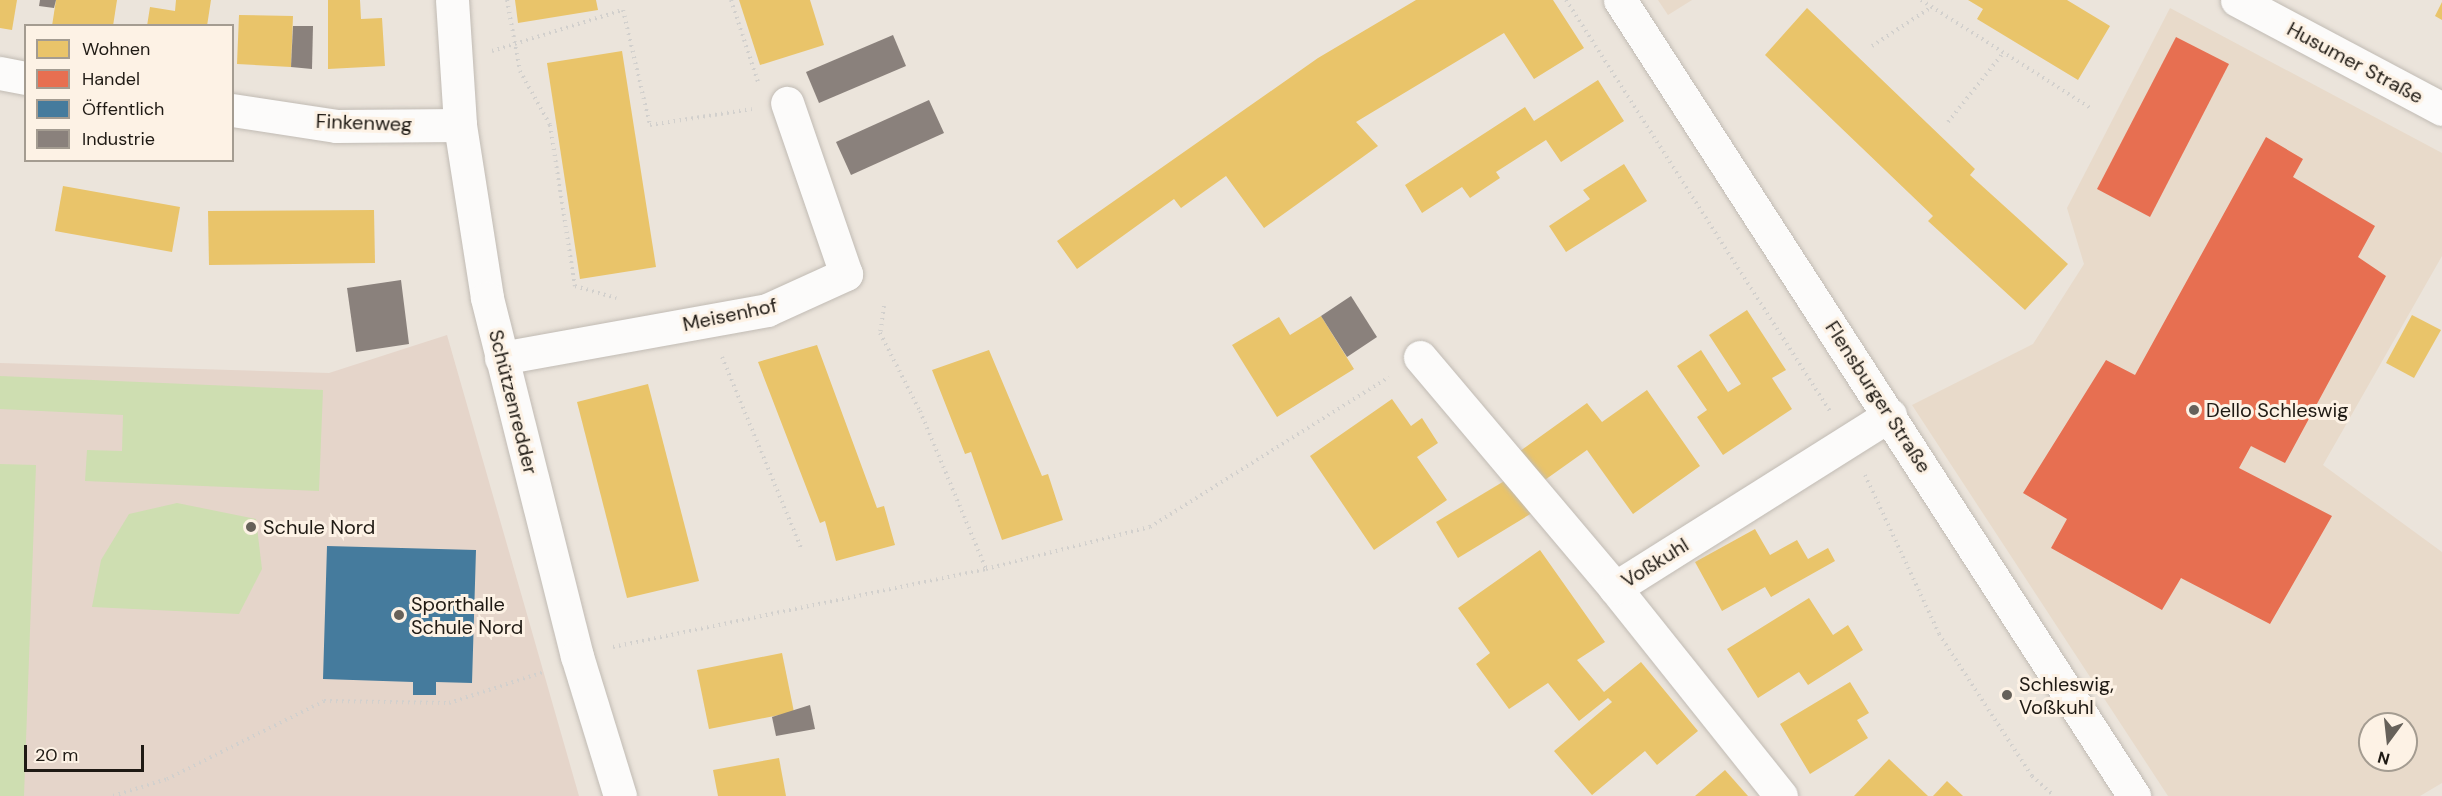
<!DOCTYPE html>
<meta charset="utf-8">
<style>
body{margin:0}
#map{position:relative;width:2442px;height:796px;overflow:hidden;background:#ebe4db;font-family:"DM Sans",sans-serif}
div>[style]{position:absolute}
.built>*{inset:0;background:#e8daca}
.education>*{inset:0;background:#e5d5ca}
.green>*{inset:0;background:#cedeb1}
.homes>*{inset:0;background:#e9c46a}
.shops>*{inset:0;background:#e76f51}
.public>*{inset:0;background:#457b9d}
.industry>*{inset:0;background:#8a817c}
.path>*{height:4px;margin-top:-2px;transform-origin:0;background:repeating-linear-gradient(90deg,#d2d0cd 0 1.5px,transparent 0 6px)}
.roads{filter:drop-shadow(0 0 2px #c1bbb4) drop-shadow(0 0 2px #c1bbb4)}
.minor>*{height:33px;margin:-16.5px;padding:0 16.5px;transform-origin:16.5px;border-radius:16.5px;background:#fcfbfa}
.dots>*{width:16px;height:16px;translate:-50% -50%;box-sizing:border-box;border:3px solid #fdf2e5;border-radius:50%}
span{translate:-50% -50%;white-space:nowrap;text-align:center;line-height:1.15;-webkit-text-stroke:6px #fdf2e5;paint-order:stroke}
.street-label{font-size:20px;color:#1f1a14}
.poi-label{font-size:20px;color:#1f1a14}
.left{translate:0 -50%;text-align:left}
.legend{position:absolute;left:24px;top:24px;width:210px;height:138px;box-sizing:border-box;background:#fdf2e5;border:2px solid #a49c91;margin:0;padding:8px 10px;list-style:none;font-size:18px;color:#1f1a14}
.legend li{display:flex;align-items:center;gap:12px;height:30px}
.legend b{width:30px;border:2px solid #a49c91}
.north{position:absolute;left:2358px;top:712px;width:60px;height:60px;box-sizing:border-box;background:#fdf2e5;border:2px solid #a49c91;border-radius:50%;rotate:195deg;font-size:16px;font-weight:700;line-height:24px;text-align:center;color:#1f1a14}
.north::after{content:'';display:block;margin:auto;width:21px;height:27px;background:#66615a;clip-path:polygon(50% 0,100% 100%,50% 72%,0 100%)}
.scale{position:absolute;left:24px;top:745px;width:120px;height:27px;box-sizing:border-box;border:3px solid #1f1a14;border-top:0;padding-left:8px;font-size:18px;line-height:21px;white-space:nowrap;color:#1f1a14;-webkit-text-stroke:4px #fdf2e5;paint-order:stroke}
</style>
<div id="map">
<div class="built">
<div style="clip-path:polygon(1658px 0,1692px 0,1668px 15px)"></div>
<div style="clip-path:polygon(evenodd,2170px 8px,2442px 153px,2442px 256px,2323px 465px,2442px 552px,2442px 783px,2420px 796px,2168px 796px,1912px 405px,2033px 344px,2084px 264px,2067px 208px,2170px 8px,2370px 724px,2406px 724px,2406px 760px,2370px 760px,2370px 724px)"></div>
</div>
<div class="education">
<div style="clip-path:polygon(447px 335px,579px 796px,0 796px,0 363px,329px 373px)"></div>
</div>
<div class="green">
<div style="clip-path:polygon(0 376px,323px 390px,319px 491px,85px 481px,87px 450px,122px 451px,123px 415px,0 409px)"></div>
<div style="clip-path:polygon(0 464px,36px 465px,24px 796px,0 796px)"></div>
<div style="clip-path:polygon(177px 503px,256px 519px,262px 569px,239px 614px,92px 607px,101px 560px,129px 514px)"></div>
</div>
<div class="homes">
<div style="clip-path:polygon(0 0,17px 0,12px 30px,0 28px)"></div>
<div style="clip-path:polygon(56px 0,117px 0,113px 26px,52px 26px)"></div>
<div style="clip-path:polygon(176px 0,211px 0,207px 26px,147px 26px,150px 7px,175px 11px)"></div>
<div style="clip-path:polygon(328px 0,360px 0,361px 19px,382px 18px,385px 66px,328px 69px)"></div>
<div style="clip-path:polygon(515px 0,596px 0,598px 10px,518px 23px)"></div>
<div style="clip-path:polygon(739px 0,810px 0,824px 45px,760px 65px)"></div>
<div style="clip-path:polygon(1416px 0,1553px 0,1584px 48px,1534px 79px,1504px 33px,1356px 122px,1378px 146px,1264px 228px,1226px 176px,1181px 208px,1174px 199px,1077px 269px,1057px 241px,1318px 58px)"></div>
<div style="clip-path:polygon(1968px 0,2067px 0,2110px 26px,2078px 80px,1977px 19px,1983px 9px)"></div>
<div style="clip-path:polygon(2442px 2px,2442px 20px,2435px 16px)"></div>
<div style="clip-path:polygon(1807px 8px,1975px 169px,1970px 175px,2068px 264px,2025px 310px,1928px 221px,1933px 216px,1765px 55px)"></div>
<div style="clip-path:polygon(239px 15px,293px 16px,291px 67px,237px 64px)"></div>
<div style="clip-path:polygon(622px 51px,656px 267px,580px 279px,547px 63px)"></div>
<div style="clip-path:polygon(1598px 80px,1624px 121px,1561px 162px,1546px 140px,1496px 172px,1500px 178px,1470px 198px,1462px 187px,1422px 213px,1405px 185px,1525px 107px,1534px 121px)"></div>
<div style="clip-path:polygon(1624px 164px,1647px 201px,1566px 252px,1549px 226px,1590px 199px,1583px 190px)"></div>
<div style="clip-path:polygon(63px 186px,180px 207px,172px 252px,55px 231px)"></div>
<div style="clip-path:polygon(374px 210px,375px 263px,209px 265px,208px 211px)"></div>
<div style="clip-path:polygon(1747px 310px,1786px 370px,1772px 378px,1792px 409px,1723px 455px,1697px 417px,1707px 410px,1677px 366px,1701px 350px,1728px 392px,1741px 384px,1709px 335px)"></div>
<div style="clip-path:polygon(2412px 315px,2441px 330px,2414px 378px,2386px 363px)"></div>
<div style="clip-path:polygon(1321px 316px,1354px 369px,1277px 417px,1232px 345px,1279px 317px,1290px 335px)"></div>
<div style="clip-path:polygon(817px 345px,877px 508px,884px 506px,895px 545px,836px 561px,825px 521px,820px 523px,758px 362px)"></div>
<div style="clip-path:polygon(989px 350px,1042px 476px,1048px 474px,1063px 520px,1002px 540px,971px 452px,965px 454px,932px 370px)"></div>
<div style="clip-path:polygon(648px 384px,699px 581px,627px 598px,577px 402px)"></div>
<div style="clip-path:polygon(1647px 390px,1700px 466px,1633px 514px,1587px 450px,1542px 482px,1520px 451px,1587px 403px,1602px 422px)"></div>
<div style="clip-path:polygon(1392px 399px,1411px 426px,1422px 418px,1438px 443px,1417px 457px,1447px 500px,1374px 550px,1310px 456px)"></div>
<div style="clip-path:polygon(1511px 477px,1532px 513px,1458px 558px,1436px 522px)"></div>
<div style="clip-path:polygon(1755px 529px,1770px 555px,1797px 540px,1808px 559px,1828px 548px,1835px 561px,1771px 597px,1765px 587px,1722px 611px,1695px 562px)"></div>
<div style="clip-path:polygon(1540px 550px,1605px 642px,1577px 660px,1604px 692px,1641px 662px,1698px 731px,1657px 765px,1645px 751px,1592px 795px,1554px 751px,1612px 702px,1608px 698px,1579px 721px,1548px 683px,1509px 709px,1476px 664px,1490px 653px,1458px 608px)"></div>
<div style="clip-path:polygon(1809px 598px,1833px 635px,1848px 625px,1863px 650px,1808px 685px,1799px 672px,1758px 698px,1727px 649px)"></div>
<div style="clip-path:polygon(782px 653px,794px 712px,709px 729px,697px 670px)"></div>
<div style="clip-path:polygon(1850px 682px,1869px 713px,1857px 720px,1868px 738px,1810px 774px,1780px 724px)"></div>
<div style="clip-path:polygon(779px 758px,786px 796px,718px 796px,713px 770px)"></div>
<div style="clip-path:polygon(1889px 759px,1928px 796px,1854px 796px)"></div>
<div style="clip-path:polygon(1725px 770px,1748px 796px,1695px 796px)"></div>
<div style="clip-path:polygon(1947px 781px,1963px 796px,1933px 796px)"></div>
</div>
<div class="shops">
<div style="clip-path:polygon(2176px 37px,2229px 64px,2150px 217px,2097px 189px)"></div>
<div style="clip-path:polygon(2266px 137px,2303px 159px,2293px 177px,2375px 226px,2358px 257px,2386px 276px,2285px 463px,2251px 446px,2239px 468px,2332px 516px,2270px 624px,2181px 578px,2162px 610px,2051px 548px,2067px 519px,2023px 493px,2106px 360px,2135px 375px)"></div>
</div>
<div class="public">
<div style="clip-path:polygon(327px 546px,476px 550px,472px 683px,436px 682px,436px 695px,413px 695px,413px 682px,323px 679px)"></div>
</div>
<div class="industry">
<div style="clip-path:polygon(40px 0,56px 0,54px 8px,39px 6px)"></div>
<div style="clip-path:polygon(293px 26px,313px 26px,312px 69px,291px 67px)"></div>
<div style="clip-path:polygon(893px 35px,906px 66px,819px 103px,806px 72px)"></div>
<div style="clip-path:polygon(929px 100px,944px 133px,851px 175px,836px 142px)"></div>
<div style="clip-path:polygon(401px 280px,409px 344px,356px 352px,347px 288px)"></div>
<div style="clip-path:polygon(1351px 296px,1377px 337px,1347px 357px,1321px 316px)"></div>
<div style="clip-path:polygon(810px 705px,815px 729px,776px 736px,772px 717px)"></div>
</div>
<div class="path">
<div style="left:507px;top:0;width:72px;rotate:79.6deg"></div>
<div style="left:520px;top:71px;width:62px;rotate:60.9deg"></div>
<div style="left:550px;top:125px;width:163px;rotate:81.2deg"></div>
<div style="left:575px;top:286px;width:43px;rotate:16.3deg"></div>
<div style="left:731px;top:0;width:86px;rotate:71.8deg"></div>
<div style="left:1566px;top:0;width:488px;rotate:57.3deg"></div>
<div style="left:1921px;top:0;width:203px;rotate:32.5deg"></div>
<div style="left:1872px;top:46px;width:69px;rotate:-33.2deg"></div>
<div style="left:492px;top:51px;width:137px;rotate:-17.4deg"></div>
<div style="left:623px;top:10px;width:118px;rotate:76.8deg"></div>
<div style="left:650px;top:125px;width:103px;rotate:-8.9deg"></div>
<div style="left:1948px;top:122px;width:88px;rotate:-51.4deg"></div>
<div style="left:884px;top:306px;width:27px;rotate:98deg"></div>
<div style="left:880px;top:333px;width:88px;rotate:62.9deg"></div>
<div style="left:920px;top:411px;width:171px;rotate:67.3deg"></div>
<div style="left:722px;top:357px;width:209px;rotate:67.5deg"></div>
<div style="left:1865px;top:475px;width:175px;rotate:65deg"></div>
<div style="left:1939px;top:634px;width:170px;rotate:56.8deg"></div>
<div style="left:2032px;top:776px;width:30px;rotate:42deg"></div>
<div style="left:613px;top:647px;width:381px;rotate:-11.8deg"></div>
<div style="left:986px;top:569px;width:169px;rotate:-14.4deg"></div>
<div style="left:1150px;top:527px;width:282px;rotate:-32.1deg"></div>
<div style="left:113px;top:796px;width:57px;rotate:-17.5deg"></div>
<div style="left:167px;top:779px;width:175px;rotate:-26.4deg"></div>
<div style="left:324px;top:701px;width:125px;rotate:0.9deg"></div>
<div style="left:449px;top:703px;width:100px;rotate:-18.1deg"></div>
</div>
<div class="roads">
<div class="minor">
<div style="left:452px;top:0;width:125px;rotate:86.3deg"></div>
<div style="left:460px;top:125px;width:175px;rotate:81.1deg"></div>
<div style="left:487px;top:298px;width:369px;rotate:75.9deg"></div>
<div style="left:577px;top:656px;width:146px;rotate:72.9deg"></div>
<div style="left:1620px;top:0;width:948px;rotate:57.15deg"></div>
<div style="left:2237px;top:0;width:232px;rotate:28deg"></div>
<div style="left:0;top:73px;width:26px;rotate:11deg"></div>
<div style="left:232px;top:110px;width:105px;rotate:8.7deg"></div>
<div style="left:336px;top:126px;width:124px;rotate:-0.5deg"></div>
<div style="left:1420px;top:357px;width:302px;rotate:49.8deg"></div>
<div style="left:501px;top:358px;width:270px;rotate:-10.2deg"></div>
<div style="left:767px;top:310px;width:87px;rotate:-24.5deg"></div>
<div style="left:846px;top:274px;width:181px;rotate:-109deg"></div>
<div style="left:1781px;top:796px;width:266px;rotate:-128.6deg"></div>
<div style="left:1615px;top:588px;width:325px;rotate:-32.2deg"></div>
</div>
</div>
<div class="dots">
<div style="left:2194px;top:410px;background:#66615a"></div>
<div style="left:251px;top:527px;background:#66615a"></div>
<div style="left:399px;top:615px;background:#66615a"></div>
<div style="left:2007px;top:695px;background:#66615a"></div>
</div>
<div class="street-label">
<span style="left:2355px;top:63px;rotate:28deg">Husumer Straße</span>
<span style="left:364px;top:123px;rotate:2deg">Finkenweg</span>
<span style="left:730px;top:315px;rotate:-12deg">Meisenhof</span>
<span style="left:1878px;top:397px;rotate:57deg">Flensburger Straße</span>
<span style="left:513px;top:402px;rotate:76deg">Schützenredder</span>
<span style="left:1655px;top:563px;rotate:-32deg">Voßkuhl</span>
</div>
<div class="poi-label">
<span class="left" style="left:2206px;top:410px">Dello Schleswig</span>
<span class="left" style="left:263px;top:527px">Schule Nord</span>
<span class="left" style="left:411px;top:616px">Sporthalle<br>Schule Nord</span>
<span class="left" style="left:2019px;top:696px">Schleswig,<br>Voßkuhl</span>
</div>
<ul class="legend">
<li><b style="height:16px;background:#e9c46a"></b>Wohnen</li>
<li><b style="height:16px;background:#e76f51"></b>Handel</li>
<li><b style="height:16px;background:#457b9d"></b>Öffentlich</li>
<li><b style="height:16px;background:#8a817c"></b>Industrie</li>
</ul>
<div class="north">N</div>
<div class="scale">20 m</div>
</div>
